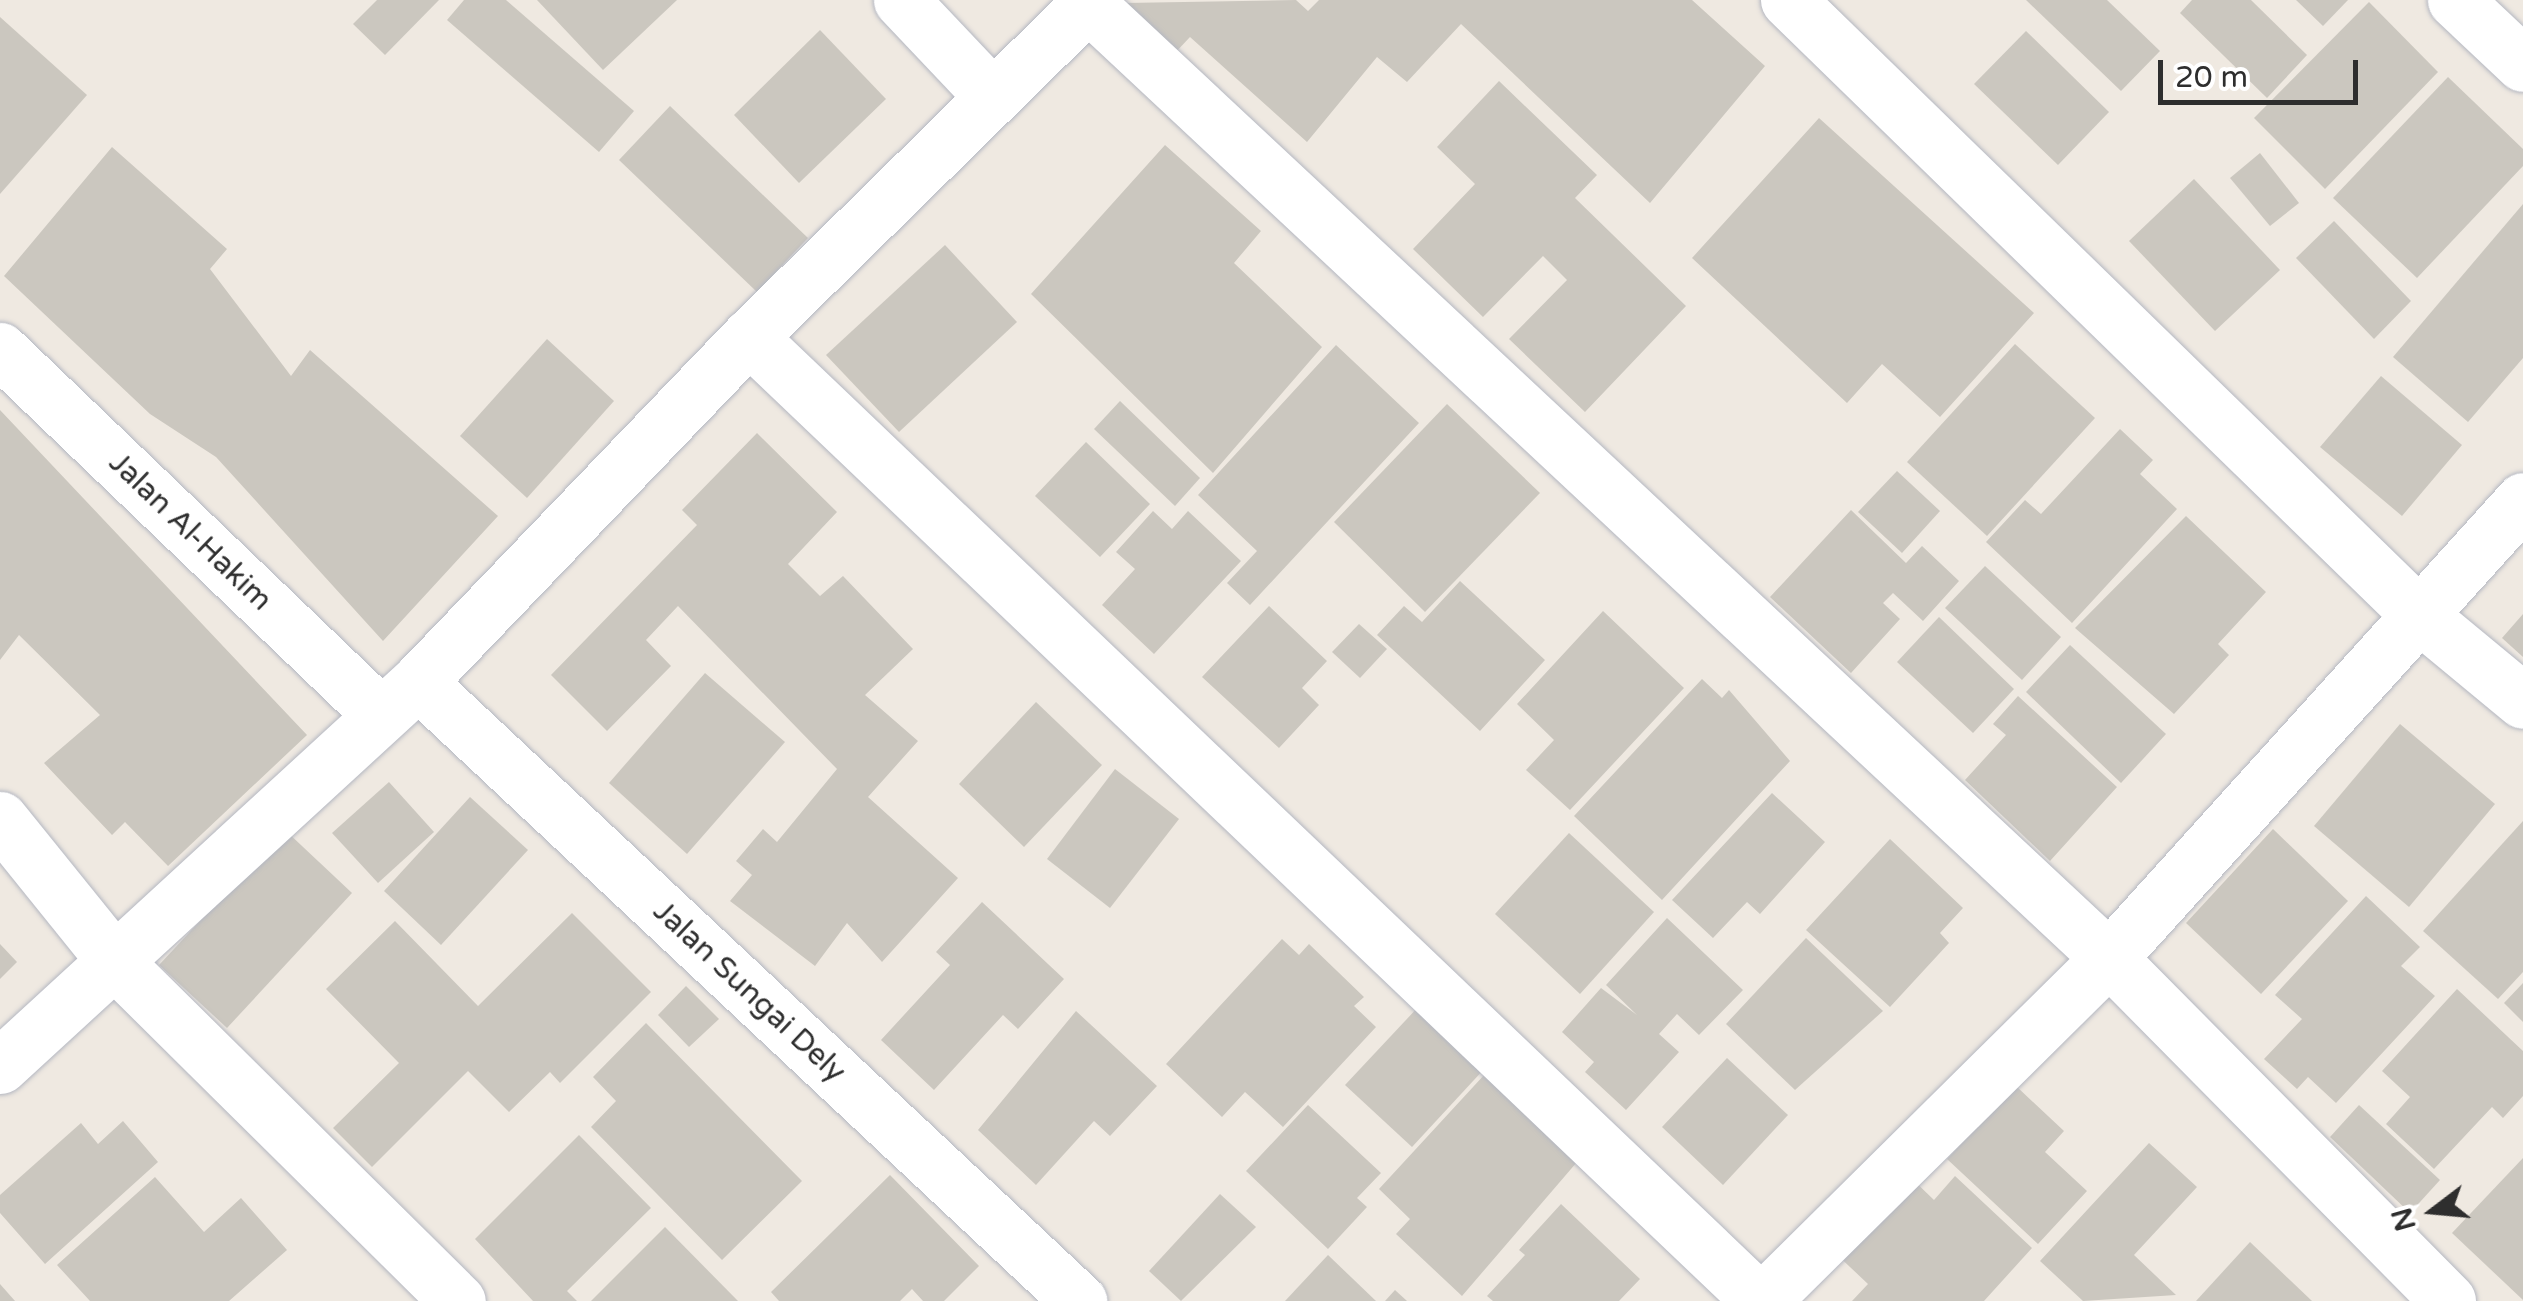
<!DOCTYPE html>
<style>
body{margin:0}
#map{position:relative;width:2523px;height:1301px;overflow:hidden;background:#efe9e1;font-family:"Varela Round",sans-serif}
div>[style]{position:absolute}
.building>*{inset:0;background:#cbc7bf}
.roads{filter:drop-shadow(0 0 2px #b4b7c1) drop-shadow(0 0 2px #b4b7c1)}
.street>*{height:55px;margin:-27.5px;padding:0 27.5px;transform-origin:27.5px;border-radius:27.5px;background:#fff}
span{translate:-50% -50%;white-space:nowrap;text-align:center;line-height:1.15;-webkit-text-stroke:10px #fff;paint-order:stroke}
.street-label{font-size:30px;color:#2e2e2e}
.north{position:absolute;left:2383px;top:1161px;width:100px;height:100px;-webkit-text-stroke:8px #fff;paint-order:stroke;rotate:254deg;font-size:28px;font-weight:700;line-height:40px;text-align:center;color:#2e2e2e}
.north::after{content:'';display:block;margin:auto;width:35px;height:45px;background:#2e2e2e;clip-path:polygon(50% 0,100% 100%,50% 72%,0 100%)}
.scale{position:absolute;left:2158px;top:60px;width:200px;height:45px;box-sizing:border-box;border:5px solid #2e2e2e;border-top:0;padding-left:12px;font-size:30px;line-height:35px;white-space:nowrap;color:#2e2e2e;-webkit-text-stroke:8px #fff;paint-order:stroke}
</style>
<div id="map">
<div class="building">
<div style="clip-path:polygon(377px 0,439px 0,385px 55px,353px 24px)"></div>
<div style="clip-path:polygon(464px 0,506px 0,634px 111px,599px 152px,447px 20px)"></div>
<div style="clip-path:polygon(537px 0,677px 0,603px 70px)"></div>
<div style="clip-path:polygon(1296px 0,1308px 11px,1319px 0,1692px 0,1765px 66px,1650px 203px,1461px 24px,1407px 82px,1377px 57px,1307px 142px,1190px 37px,1174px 54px,1125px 3px)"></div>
<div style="clip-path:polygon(2026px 0,2107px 0,2160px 51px,2121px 91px)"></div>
<div style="clip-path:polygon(2192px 0,2251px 0,2307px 55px,2267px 98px,2180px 13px)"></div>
<div style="clip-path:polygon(2296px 0,2348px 0,2323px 26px)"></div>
<div style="clip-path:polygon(2369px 2px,2438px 72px,2325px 189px,2254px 118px)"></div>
<div style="clip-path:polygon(0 17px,87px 95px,0 194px)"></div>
<div style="clip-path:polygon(820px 30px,886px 99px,799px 183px,734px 115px)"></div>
<div style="clip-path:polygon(2026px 31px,2109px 112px,2058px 165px,1974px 84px)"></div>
<div style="clip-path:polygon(2448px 77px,2523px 149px,2523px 166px,2417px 278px,2333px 198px)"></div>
<div style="clip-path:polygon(1499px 81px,1597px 175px,1575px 198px,1686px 306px,1585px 412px,1509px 339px,1567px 280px,1543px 256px,1483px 317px,1413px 249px,1475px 184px,1437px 147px)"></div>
<div style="clip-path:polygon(670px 106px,808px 238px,757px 292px,619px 160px)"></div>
<div style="clip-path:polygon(1819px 118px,2034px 313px,1940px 417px,1882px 364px,1847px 403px,1692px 258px)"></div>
<div style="clip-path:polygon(1165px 145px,1261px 231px,1234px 263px,1322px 347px,1213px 473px,1031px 294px)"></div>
<div style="clip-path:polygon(112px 147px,227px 249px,210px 269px,291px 376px,310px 350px,498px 516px,383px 641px,216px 457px,150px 414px,4px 276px)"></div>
<div style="clip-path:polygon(2260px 153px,2299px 203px,2270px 226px,2230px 178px)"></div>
<div style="clip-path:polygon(2194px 179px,2280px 270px,2215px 331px,2129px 241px)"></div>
<div style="clip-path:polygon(2523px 204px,2523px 358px,2468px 422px,2393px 357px)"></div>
<div style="clip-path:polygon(2334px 221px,2411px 301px,2374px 339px,2296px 258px)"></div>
<div style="clip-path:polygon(945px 245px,1017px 322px,899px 432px,826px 355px)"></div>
<div style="clip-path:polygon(547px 339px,614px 401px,527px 498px,460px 436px)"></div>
<div style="clip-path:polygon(2015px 344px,2095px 418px,1987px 536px,1907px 462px)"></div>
<div style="clip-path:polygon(1336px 345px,1419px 423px,1250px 605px,1227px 583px,1257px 551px,1198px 495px)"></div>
<div style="clip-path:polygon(2381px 376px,2462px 445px,2402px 516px,2320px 447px)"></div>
<div style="clip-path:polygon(1120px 401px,1200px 478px,1175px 506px,1094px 429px)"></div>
<div style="clip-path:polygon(1447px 404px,1540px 493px,1425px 612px,1334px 522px)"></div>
<div style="clip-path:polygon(0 410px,307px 735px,168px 866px,125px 822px,112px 835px,44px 763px,100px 715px,19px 635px,0 660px)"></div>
<div style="clip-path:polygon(2120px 429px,2153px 460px,2140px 474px,2177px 509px,2072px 623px,1986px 542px,2025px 500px,2041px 514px)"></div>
<div style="clip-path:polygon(757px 433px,837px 512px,788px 564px,820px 596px,843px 576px,913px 649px,865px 695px,918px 741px,868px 797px,958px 878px,882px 962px,847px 923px,815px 966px,730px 901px,752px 875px,736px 861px,763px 829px,777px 842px,837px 769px,678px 606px,646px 640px,671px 666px,607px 731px,551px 675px,697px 525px,682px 510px)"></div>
<div style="clip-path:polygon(1086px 442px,1150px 504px,1100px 557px,1035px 496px)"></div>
<div style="clip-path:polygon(1897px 471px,1940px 511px,1902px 553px,1858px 512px)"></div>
<div style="clip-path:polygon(1851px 510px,1906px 563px,1922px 546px,1959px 581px,1923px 621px,1893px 593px,1883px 603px,1900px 619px,1851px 673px,1770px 597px)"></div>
<div style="clip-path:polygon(1153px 511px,1172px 529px,1188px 511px,1241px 561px,1154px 654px,1102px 605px,1135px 569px,1116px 552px)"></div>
<div style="clip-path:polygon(2186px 516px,2266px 592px,2218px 644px,2229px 655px,2174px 714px,2075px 628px)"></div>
<div style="clip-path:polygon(1985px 566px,2061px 637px,2022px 680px,1945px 608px)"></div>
<div style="clip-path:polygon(1460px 581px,1545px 660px,1480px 731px,1377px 635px,1404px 606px,1422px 622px)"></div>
<div style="clip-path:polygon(1269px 606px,1327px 661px,1302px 688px,1319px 705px,1279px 748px,1202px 677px)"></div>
<div style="clip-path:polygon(1603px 611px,1684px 688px,1570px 810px,1526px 770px,1554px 740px,1517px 704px)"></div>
<div style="clip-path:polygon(2523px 614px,2523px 657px,2502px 638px)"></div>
<div style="clip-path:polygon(1939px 617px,2014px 689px,1973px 733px,1897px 662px)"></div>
<div style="clip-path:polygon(1359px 624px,1387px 649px,1360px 678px,1332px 652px)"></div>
<div style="clip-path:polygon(2070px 645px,2166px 734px,2121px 783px,2026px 692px)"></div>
<div style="clip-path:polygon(705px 673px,785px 742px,687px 854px,609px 783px)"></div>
<div style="clip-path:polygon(1702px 679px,1722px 698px,1729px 690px,1790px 761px,1662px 900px,1574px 816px)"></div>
<div style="clip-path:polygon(2018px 696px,2117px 787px,2050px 861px,1965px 780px,2006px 735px,1993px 724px)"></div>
<div style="clip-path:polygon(1036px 702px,1102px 765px,1024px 847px,959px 784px)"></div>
<div style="clip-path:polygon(2400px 724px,2495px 804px,2409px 907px,2314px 826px)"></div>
<div style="clip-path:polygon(1115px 769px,1179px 819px,1110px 908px,1047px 859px)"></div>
<div style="clip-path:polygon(389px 782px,434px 832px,378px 883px,332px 833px)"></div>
<div style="clip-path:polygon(1772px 793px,1825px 842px,1760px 914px,1747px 902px,1713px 938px,1672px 900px)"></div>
<div style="clip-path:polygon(470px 797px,528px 850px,441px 945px,384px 891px)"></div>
<div style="clip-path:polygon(2523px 821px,2523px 972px,2498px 999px,2423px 931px)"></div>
<div style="clip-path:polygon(2273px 829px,2348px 901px,2261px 994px,2186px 923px)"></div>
<div style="clip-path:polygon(285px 830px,352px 893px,227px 1028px,159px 965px)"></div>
<div style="clip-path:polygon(1569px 833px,1654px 912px,1580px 994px,1495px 914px)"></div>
<div style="clip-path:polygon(1890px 839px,1963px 908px,1940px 933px,1949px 943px,1890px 1007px,1806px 930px)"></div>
<div style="clip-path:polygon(2366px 896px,2420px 947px,2401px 966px,2435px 996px,2336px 1103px,2308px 1077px,2297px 1089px,2264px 1059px,2302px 1019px,2275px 995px)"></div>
<div style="clip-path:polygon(982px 902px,1064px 979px,1018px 1029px,1003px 1015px,934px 1090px,881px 1040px,950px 965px,936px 952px)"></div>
<div style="clip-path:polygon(572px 913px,651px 992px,560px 1083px,550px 1072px,509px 1112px,468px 1071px,372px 1167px,333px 1128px,399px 1063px,326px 989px,395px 921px,478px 1006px)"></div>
<div style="clip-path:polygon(1667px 918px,1743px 990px,1699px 1035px,1677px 1014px,1659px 1034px,1679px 1052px,1626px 1110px,1585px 1072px,1594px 1062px,1562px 1032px,1601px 988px,1637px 1015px,1606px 985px)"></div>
<div style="clip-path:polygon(1806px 938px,1883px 1011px,1795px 1090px,1726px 1024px)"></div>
<div style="clip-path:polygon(1282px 939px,1299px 955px,1309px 944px,1364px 997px,1354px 1006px,1376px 1027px,1283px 1127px,1245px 1092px,1222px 1117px,1166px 1064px)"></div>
<div style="clip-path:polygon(0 944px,17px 962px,0 979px)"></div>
<div style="clip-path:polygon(2523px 983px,2523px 1022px,2504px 1003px)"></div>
<div style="clip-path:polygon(686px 986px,719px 1019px,689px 1047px,658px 1015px)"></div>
<div style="clip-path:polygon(2457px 989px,2523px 1051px,2523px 1096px,2503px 1118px,2492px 1107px,2434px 1169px,2386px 1124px,2410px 1097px,2382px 1071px)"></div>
<div style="clip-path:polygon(1420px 1005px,1486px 1067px,1412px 1147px,1345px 1085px)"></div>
<div style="clip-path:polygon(1076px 1011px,1157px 1086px,1110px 1136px,1094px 1121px,1036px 1185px,978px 1130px)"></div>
<div style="clip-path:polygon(646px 1023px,802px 1181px,722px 1260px,591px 1127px,616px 1101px,593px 1077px)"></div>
<div style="clip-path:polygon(1727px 1058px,1788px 1115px,1723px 1185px,1662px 1127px)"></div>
<div style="clip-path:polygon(1485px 1074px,1577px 1162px,1462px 1296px,1396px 1234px,1410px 1219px,1379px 1189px)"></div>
<div style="clip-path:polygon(2016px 1086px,2064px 1131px,2045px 1152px,2087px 1191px,2038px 1244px,1947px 1159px)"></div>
<div style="clip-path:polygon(1308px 1105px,1381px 1173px,1357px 1198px,1367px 1207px,1328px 1249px,1246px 1171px)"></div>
<div style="clip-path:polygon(2359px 1105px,2440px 1180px,2410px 1213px,2330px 1137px)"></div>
<div style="clip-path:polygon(123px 1121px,158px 1162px,45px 1264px,0 1213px,0 1195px,81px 1123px,98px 1144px)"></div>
<div style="clip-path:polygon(579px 1135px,651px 1208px,567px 1291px,577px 1301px,533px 1301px,475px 1239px)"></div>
<div style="clip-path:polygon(2149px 1143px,2197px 1187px,2134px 1255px,2176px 1295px,2083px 1301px,2040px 1261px)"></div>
<div style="clip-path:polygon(2523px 1158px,2523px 1300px,2452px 1233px)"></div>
<div style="clip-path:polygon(1905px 1172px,1934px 1200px,1955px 1176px,2032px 1248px,1984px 1301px,1852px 1301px,1868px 1284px,1832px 1250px)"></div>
<div style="clip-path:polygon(890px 1175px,979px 1266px,944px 1301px,923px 1301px,912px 1289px,900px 1301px,779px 1301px,771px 1292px)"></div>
<div style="clip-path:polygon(155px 1177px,204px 1232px,241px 1198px,287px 1250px,229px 1301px,90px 1301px,57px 1265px)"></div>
<div style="clip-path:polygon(1220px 1194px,1256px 1227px,1181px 1301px,1149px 1271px)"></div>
<div style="clip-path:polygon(1561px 1204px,1640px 1279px,1619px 1301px,1493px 1301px,1487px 1296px,1525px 1255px,1519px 1250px)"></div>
<div style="clip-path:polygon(665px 1227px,738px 1301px,591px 1301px)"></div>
<div style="clip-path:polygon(2250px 1242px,2312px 1301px,2196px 1301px)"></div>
<div style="clip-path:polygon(1328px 1255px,1376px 1301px,1285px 1301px)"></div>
<div style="clip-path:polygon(0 1284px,15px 1301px,0 1301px)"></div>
<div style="clip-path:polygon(1395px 1290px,1407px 1301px,1385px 1301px)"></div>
</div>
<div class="roads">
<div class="street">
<div style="left:901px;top:0;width:129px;rotate:46.6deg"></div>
<div style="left:1788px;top:0;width:880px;rotate:44.26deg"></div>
<div style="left:2418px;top:614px;width:136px;rotate:39.6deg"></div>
<div style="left:2455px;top:0;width:93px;rotate:43.3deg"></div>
<div style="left:1088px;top:4px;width:1397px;rotate:43.06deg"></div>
<div style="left:2109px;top:958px;width:482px;rotate:45.3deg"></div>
<div style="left:749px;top:337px;width:1397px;rotate:43.64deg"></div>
<div style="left:0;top:350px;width:526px;rotate:43.77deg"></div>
<div style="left:418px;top:682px;width:906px;rotate:43.12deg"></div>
<div style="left:0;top:819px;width:185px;rotate:51.1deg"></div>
<div style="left:116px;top:963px;width:481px;rotate:44.7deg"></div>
<div style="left:0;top:1066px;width:568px;rotate:-42.57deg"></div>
<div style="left:418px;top:682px;width:478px;rotate:-46.2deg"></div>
<div style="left:749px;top:337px;width:481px;rotate:-44.5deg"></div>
<div style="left:1762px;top:1301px;width:488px;rotate:-44.7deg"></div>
<div style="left:2109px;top:958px;width:617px;rotate:-47.89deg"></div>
</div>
</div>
<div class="street-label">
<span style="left:190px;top:532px;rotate:44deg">Jalan Al-Hakim</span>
<span style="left:749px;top:992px;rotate:43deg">Jalan Sungai Dely</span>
</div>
<div class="north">N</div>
<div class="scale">20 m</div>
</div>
